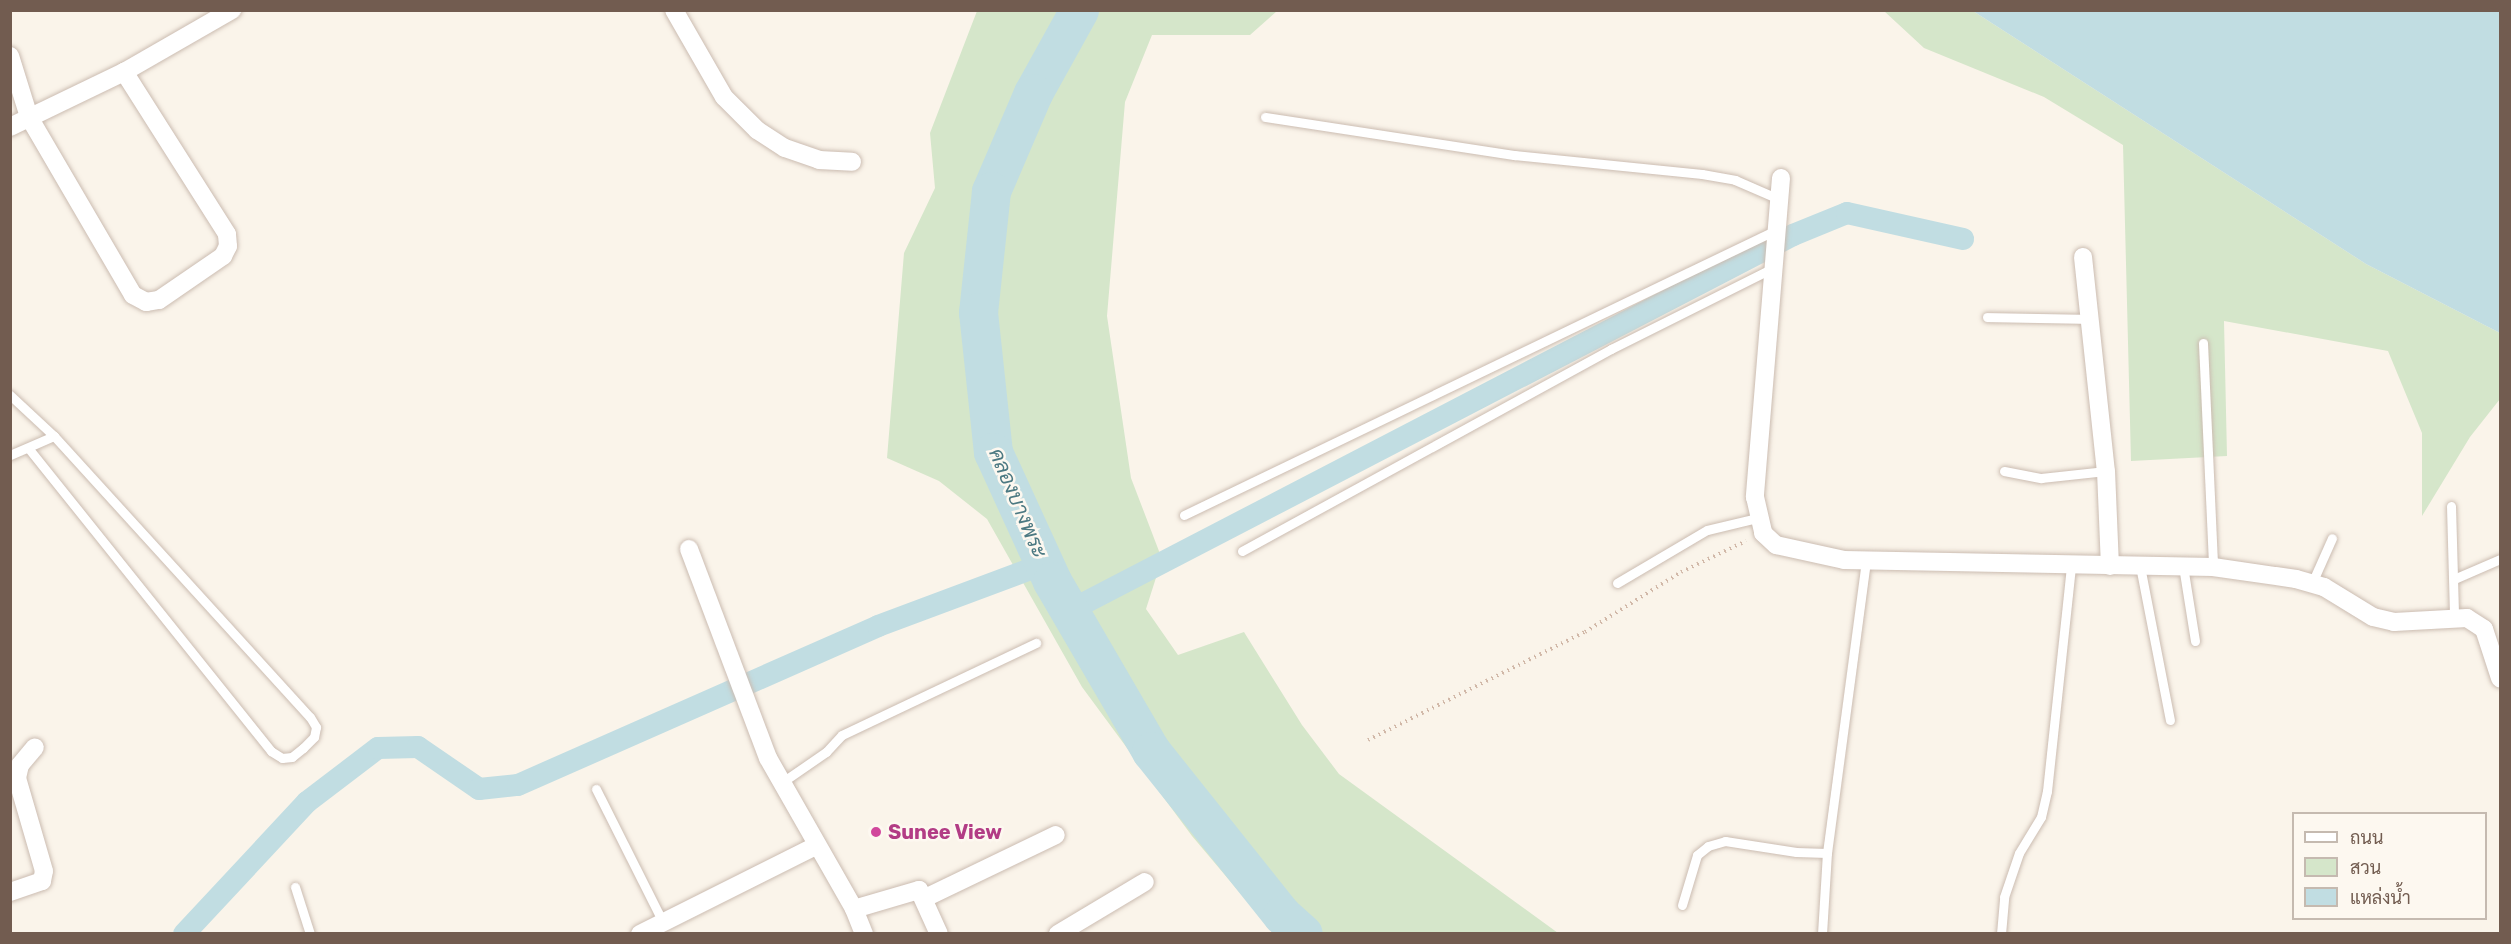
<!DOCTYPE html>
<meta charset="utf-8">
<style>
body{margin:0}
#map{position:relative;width:2511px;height:944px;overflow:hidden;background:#faf4ea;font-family:Rubik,Sarabun,sans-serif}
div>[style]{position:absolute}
.green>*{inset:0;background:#d5e6ca}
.water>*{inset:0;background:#c1dde2}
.canal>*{height:22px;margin:-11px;padding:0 11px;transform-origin:11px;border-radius:11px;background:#c1dde2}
.river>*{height:39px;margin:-19.5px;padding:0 19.5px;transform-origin:19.5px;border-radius:19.5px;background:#c1dde2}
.path>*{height:4px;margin-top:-2px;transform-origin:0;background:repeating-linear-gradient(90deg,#d1b8a8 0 1.5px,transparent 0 6px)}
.roads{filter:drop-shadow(0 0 2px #cbbcb1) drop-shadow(0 0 2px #cbbcb1)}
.lane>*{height:9px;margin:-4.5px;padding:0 4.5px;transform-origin:4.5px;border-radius:4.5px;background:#fff}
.street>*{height:18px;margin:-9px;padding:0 9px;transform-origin:9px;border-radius:9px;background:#fff}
.dots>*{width:16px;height:16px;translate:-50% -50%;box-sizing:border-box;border:3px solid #fdf8f0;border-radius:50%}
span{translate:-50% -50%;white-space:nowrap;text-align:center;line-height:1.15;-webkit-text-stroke:5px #fdf8f0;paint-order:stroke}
.hotel-label{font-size:20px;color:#b23c85;font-weight:700}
.left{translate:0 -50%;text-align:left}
.water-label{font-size:21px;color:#4c7982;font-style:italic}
.frame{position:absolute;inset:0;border:12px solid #725c50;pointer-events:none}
.legend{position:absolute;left:2292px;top:812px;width:195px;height:108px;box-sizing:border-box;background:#fdf8f0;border:2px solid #c5bab0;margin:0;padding:8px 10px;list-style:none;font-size:18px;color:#725c50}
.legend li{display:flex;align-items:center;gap:12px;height:30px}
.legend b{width:30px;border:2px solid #c5bab0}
</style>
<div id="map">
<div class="green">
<div style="clip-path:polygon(977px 11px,1277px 11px,1250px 35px,1152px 35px,1125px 102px,1107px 316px,1131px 478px,1162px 559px,1146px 609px,1178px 655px,1244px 632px,1302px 725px,1339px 774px,1558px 933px,1274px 933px,1192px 836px,1082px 687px,987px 519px,939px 481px,887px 458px,904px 253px,935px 188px,930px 133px)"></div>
<div style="clip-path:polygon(1884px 11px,1973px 11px,2366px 264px,2500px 333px,2500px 399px,2470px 437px,2422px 516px,2422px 433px,2388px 351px,2224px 321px,2227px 456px,2131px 461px,2123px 145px,2044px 97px,1924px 48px)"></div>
</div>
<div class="water">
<div style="clip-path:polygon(1973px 11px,2500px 11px,2500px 333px,2366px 264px)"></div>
</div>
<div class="canal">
<div style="left:1069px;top:611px;width:816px;rotate:-27.44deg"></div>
<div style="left:1793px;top:235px;width:58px;rotate:-22.2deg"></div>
<div style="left:1847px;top:213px;width:119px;rotate:12.6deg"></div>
<div style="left:184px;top:934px;width:180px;rotate:-47deg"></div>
<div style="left:307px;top:802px;width:89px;rotate:-37.3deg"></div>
<div style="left:378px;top:748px;width:40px;rotate:-1.4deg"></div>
<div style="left:418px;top:747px;width:74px;rotate:34.5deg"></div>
<div style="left:479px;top:789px;width:39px;rotate:-6deg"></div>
<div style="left:518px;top:785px;width:394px;rotate:-23.8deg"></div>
<div style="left:878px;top:626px;width:177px;rotate:-20.5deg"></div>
</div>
<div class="river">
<div style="left:1079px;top:10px;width:95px;rotate:119deg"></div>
<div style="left:1033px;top:93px;width:107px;rotate:113.2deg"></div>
<div style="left:991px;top:191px;width:122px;rotate:96.1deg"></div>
<div style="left:978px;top:312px;width:141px;rotate:83.9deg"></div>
<div style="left:993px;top:452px;width:142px;rotate:65.4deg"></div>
<div style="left:1052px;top:581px;width:197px;rotate:59.8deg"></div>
<div style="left:1151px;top:751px;width:210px;rotate:51.4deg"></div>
<div style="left:1282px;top:915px;width:28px;rotate:42deg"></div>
</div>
<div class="path">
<div style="left:1368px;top:740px;width:242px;rotate:-26.5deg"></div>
<div style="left:1585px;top:632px;width:113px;rotate:-32deg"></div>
<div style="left:1681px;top:572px;width:72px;rotate:-25.5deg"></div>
</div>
<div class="roads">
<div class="lane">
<div style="left:1265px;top:117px;width:252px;rotate:8.7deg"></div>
<div style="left:1514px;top:155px;width:189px;rotate:5.8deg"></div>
<div style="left:1702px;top:174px;width:34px;rotate:10deg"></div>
<div style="left:1735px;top:180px;width:48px;rotate:23.4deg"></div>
<div style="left:1987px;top:317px;width:102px;rotate:1.1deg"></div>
<div style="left:2203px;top:343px;width:224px;rotate:87.4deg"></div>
<div style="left:10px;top:395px;width:60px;rotate:43deg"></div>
<div style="left:54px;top:436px;width:380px;rotate:47.7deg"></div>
<div style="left:310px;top:717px;width:12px;rotate:59deg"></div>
<div style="left:316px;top:727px;width:10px;rotate:101deg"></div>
<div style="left:314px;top:737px;width:16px;rotate:135deg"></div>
<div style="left:303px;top:748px;width:14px;rotate:141deg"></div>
<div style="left:292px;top:757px;width:10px;rotate:174deg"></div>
<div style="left:282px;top:758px;width:13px;rotate:-148deg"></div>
<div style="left:271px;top:751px;width:387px;rotate:-128.7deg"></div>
<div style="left:10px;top:455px;width:48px;rotate:-23.4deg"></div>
<div style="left:2004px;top:471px;width:38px;rotate:11deg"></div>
<div style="left:2041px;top:478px;width:65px;rotate:-6.1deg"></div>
<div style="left:2451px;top:506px;width:110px;rotate:88.4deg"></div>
<div style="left:1184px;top:515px;width:657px;rotate:-25.71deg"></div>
<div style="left:1242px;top:551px;width:421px;rotate:-28.7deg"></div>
<div style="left:1611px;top:349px;width:181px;rotate:-26.6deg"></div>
<div style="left:2140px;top:566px;width:157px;rotate:79deg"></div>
<div style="left:2183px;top:566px;width:76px;rotate:80.9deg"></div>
<div style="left:2454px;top:579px;width:50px;rotate:-23.5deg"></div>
<div style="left:1617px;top:583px;width:104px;rotate:-30.5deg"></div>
<div style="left:1707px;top:530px;width:51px;rotate:-13.5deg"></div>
<div style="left:2312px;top:583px;width:49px;rotate:-66deg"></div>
<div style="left:781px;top:783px;width:55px;rotate:-34.6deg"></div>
<div style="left:826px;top:752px;width:23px;rotate:-47deg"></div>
<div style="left:842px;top:735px;width:215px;rotate:-25.4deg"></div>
<div style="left:596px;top:789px;width:151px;rotate:63.3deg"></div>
<div style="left:295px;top:887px;width:49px;rotate:72.3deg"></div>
<div style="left:1682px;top:905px;width:52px;rotate:-73.3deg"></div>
<div style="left:1697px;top:855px;width:14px;rotate:-39deg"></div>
<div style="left:1708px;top:846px;width:18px;rotate:-16deg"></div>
<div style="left:1725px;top:841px;width:72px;rotate:8.8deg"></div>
<div style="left:1796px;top:852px;width:31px;rotate:2deg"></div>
<div style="left:1822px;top:934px;width:81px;rotate:-86.5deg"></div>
<div style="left:1827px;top:853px;width:295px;rotate:-82.4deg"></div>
<div style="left:2001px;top:934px;width:37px;rotate:-85deg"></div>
<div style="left:2004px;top:897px;width:46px;rotate:-71.2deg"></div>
<div style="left:2019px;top:853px;width:42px;rotate:-58.6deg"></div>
<div style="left:2041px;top:817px;width:27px;rotate:-77deg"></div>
<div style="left:2047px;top:791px;width:226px;rotate:-83.9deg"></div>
</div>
<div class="street">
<div style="left:674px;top:10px;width:100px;rotate:60.1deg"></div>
<div style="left:724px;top:97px;width:47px;rotate:45deg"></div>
<div style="left:757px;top:130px;width:33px;rotate:33deg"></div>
<div style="left:785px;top:148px;width:36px;rotate:19deg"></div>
<div style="left:819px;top:160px;width:33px;rotate:3deg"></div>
<div style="left:10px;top:56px;width:64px;rotate:72.7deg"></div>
<div style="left:29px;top:117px;width:206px;rotate:59.7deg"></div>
<div style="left:133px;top:295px;width:15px;rotate:28deg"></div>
<div style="left:146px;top:302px;width:13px;rotate:-9deg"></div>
<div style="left:159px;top:300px;width:78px;rotate:-34.5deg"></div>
<div style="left:223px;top:256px;width:11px;rotate:-63deg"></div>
<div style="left:228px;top:246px;width:12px;rotate:-95deg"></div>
<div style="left:227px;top:234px;width:192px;rotate:-122.4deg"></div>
<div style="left:10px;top:127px;width:127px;rotate:-25.8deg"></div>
<div style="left:124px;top:72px;width:125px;rotate:-29.9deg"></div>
<div style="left:1781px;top:178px;width:320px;rotate:94.7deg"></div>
<div style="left:1755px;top:497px;width:37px;rotate:77deg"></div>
<div style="left:1763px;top:533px;width:18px;rotate:43deg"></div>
<div style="left:1776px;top:545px;width:70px;rotate:12.4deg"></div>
<div style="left:1844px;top:560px;width:369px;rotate:1.1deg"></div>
<div style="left:2213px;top:567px;width:84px;rotate:8.2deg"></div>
<div style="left:2296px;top:579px;width:29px;rotate:16deg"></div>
<div style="left:2324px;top:587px;width:57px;rotate:31.5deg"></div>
<div style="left:2373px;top:617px;width:22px;rotate:13deg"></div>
<div style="left:2394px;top:622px;width:73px;rotate:-3.1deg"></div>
<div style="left:2467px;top:618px;width:20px;rotate:33deg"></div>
<div style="left:2484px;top:629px;width:52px;rotate:71.9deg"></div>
<div style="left:2083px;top:257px;width:215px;rotate:83.9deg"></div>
<div style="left:2106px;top:471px;width:95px;rotate:87.6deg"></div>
<div style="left:689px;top:549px;width:223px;rotate:69.3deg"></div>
<div style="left:768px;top:758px;width:174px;rotate:60.3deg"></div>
<div style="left:854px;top:909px;width:27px;rotate:68deg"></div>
<div style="left:10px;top:892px;width:34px;rotate:-19deg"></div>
<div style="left:42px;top:881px;width:10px;rotate:-79deg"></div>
<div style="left:44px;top:871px;width:97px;rotate:-106.2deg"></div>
<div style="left:17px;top:778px;width:13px;rotate:-77deg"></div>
<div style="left:20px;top:765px;width:23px;rotate:-50deg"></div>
<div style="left:925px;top:898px;width:145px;rotate:-25.7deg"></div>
<div style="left:854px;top:909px;width:68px;rotate:-16.3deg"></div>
<div style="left:919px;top:890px;width:48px;rotate:65.6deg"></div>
<div style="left:640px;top:934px;width:197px;rotate:-26.6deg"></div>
<div style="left:1058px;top:934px;width:101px;rotate:-30.9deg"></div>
</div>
</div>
<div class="dots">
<div style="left:876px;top:832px;background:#d1479c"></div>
</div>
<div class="hotel-label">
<span class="left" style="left:888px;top:832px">Sunee View</span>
</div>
<div class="water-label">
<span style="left:1018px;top:503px;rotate:67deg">คลองบางพระ</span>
</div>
<div class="frame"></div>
<ul class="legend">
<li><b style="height:8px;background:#fff"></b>ถนน</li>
<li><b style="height:16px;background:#d5e6ca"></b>สวน</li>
<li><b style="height:16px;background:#c1dde2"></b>แหล่งน้ำ</li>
</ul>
</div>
